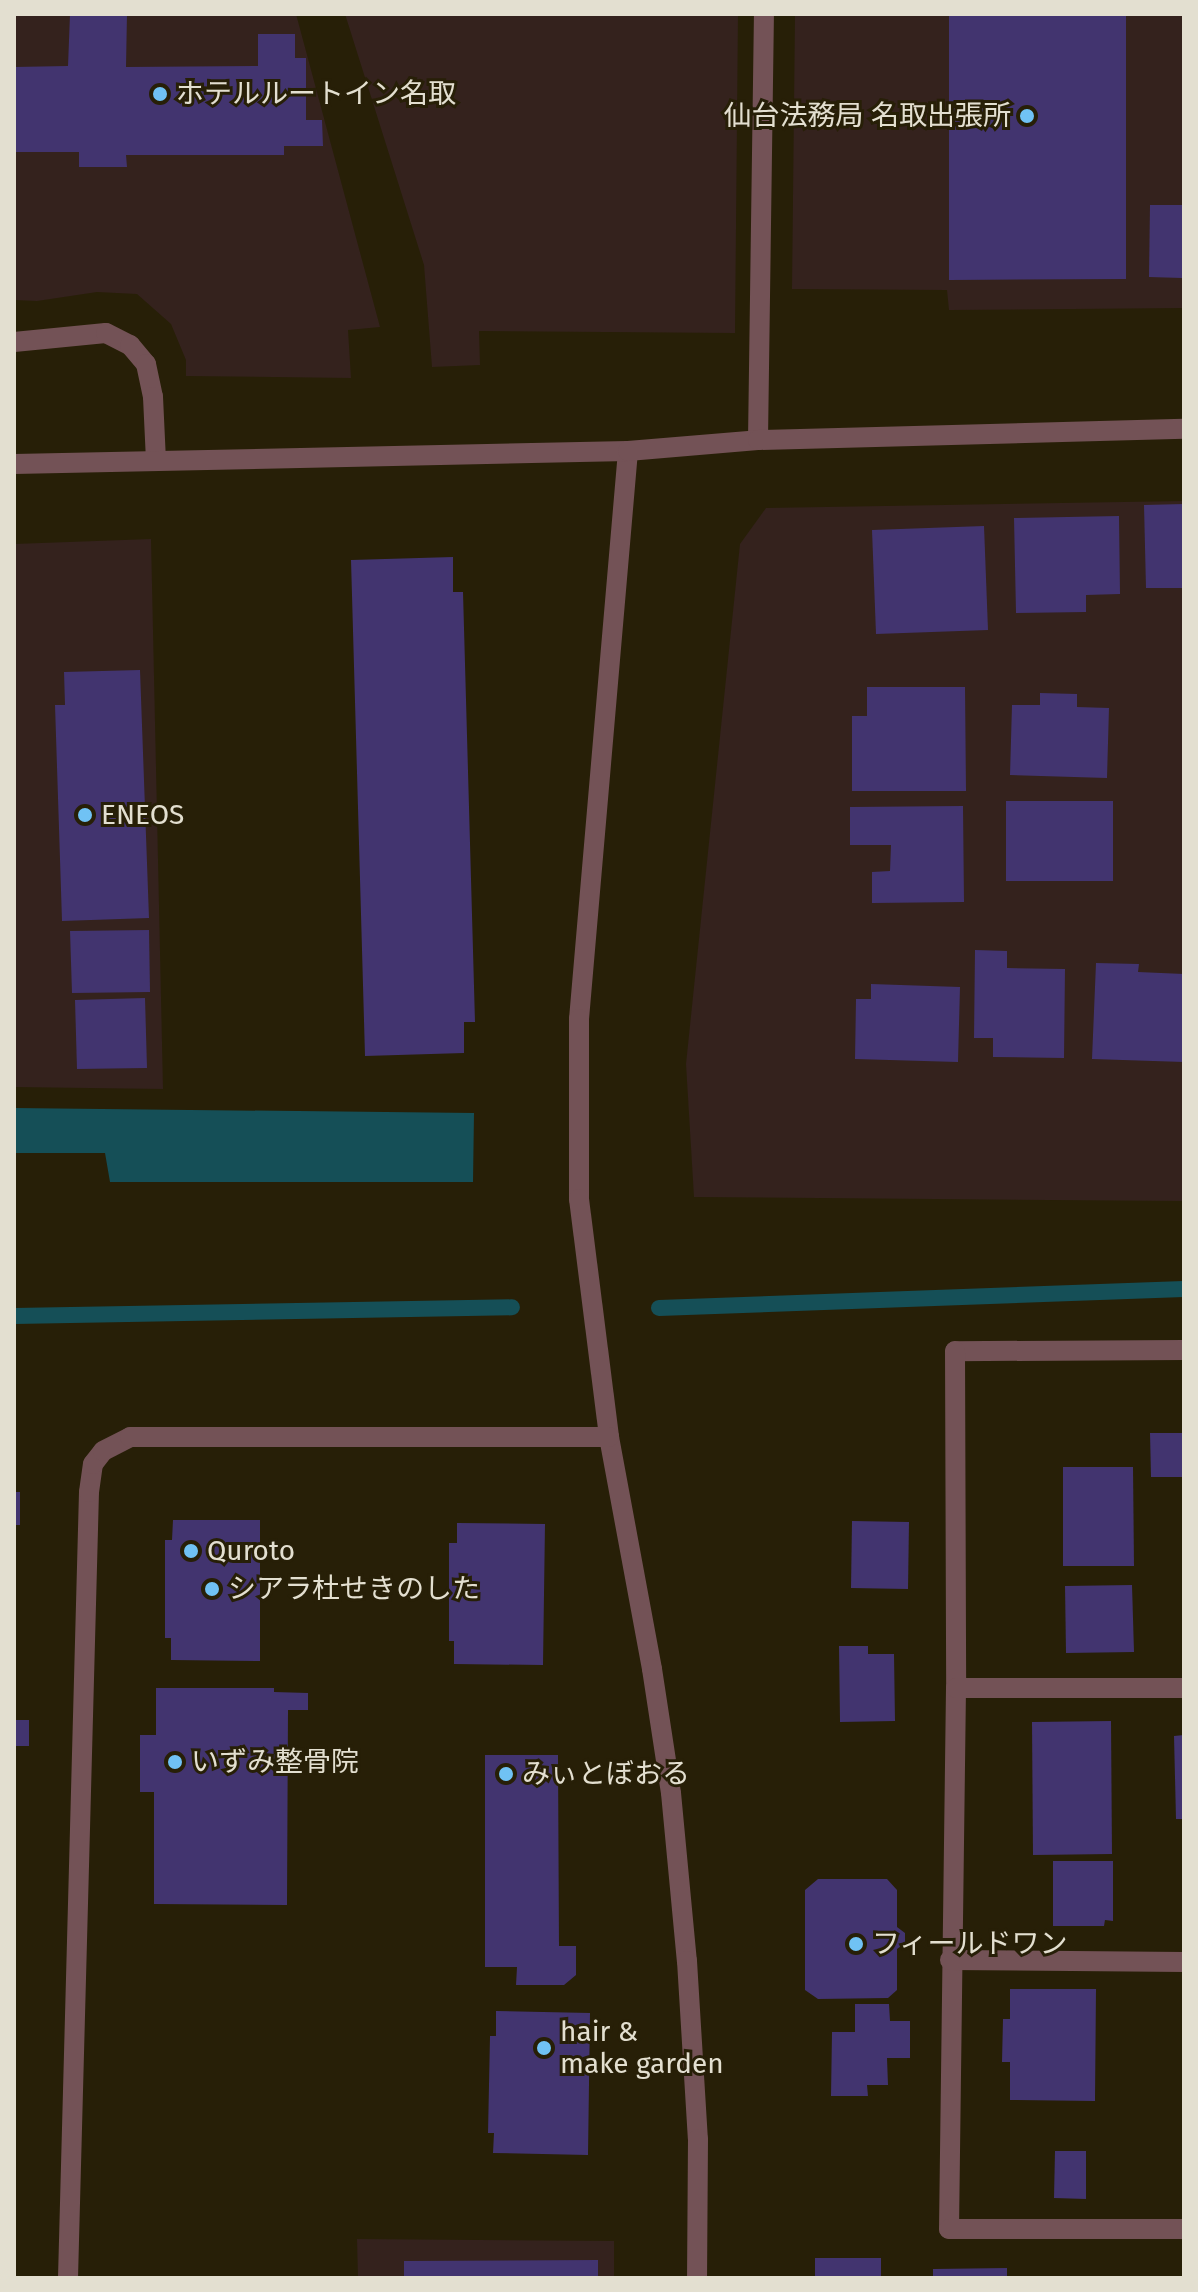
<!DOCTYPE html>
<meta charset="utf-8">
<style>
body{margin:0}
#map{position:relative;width:1198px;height:2292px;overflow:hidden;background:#271f07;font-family:"Fira Sans","Noto Sans JP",sans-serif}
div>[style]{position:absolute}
.commercial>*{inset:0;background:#34221d}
.water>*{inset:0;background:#154f57}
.stream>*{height:16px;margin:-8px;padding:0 8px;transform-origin:8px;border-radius:8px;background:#154f57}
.building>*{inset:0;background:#42346f}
.minor>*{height:20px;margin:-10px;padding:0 10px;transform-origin:10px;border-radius:10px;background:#735256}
.tertiary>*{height:20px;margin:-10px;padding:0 10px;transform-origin:10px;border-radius:10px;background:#735256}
.dots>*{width:22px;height:22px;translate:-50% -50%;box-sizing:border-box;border:4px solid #271f07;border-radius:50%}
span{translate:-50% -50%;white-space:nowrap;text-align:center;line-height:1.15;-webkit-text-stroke:6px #271f07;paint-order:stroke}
.poi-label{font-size:28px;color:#e3dfd0}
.left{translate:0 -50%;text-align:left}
.right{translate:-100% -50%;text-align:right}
.frame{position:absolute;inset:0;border:16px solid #e3dfd0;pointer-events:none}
</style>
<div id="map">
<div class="commercial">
<div style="clip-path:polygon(14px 14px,296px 14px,380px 327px,348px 330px,351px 378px,186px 376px,186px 360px,171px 324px,137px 294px,97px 292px,37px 301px,14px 300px)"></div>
<div style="clip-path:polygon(345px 14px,738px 14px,735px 333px,479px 331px,480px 365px,432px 367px,424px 265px)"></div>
<div style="clip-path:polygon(795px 14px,1184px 14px,1184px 308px,949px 310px,947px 290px,792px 289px)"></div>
<div style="clip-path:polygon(1184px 501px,1184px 1201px,694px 1197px,686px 1064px,740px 544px,766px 508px)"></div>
<div style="clip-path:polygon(151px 539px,163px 1089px,14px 1087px,14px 544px)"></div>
<div style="clip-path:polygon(357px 2239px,614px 2241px,614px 2278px,358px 2278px)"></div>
</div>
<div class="water">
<div style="clip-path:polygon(14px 1108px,474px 1113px,473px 1182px,110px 1182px,105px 1153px,14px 1153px)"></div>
</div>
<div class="stream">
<div style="left:659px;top:1308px;width:525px;rotate:-2.07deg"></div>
<div style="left:14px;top:1316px;width:498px;rotate:-1deg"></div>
</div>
<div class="building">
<div style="clip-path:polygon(70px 14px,127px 14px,126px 67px,258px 66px,258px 34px,295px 34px,295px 58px,306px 58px,306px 120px,322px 120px,323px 146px,284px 146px,284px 155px,126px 155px,127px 167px,79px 167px,79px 152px,14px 152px,14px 67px,68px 66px)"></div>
<div style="clip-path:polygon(949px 14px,1126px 14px,1126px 279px,949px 280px)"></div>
<div style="clip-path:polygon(1150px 205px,1183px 205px,1182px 278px,1149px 277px)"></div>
<div style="clip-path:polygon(1184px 504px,1184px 588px,1146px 588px,1144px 505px)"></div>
<div style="clip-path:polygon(1119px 516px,1120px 594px,1086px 595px,1086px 612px,1016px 613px,1014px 518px)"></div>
<div style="clip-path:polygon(984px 526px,988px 630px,876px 634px,872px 530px)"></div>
<div style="clip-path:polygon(453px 557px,453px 592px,463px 592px,475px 1022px,464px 1022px,464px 1053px,365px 1056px,351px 560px)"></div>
<div style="clip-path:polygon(140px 670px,149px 918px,62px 921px,55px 705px,65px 705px,64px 672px)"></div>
<div style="clip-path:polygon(867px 687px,965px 687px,966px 791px,852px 791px,852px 716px,867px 716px)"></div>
<div style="clip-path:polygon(1040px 693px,1077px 694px,1077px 707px,1109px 708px,1107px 778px,1010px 775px,1012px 705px,1040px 705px)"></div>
<div style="clip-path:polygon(1006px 801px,1113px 801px,1113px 881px,1006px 881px)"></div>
<div style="clip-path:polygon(963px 806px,964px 902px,872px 903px,872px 872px,890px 871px,891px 845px,850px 845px,850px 807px)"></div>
<div style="clip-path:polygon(149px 930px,150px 992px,72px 993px,70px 931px)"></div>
<div style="clip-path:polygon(975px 950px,1007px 951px,1007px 968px,1065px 969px,1064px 1058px,993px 1057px,993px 1038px,974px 1038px)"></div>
<div style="clip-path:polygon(1096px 963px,1139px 964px,1138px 972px,1184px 974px,1184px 1062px,1092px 1059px)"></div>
<div style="clip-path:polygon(871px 984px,960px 987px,958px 1062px,855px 1059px,856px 999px,871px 999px)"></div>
<div style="clip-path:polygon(145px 998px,147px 1068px,77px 1069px,75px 1000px)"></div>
<div style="clip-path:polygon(1150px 1433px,1182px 1433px,1182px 1477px,1151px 1477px)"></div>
<div style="clip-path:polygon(1063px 1467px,1133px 1467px,1134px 1566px,1063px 1566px)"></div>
<div style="clip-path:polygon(14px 1492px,20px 1492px,20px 1525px,14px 1525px)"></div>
<div style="clip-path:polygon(173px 1520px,260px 1520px,260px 1661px,171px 1660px,171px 1638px,165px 1638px,165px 1540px,172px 1540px)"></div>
<div style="clip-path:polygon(852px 1521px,909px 1522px,908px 1589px,851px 1588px)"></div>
<div style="clip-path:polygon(457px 1523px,545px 1524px,543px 1665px,454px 1664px,454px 1641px,449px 1641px,449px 1543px,457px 1543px)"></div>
<div style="clip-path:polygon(1132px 1585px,1134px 1652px,1066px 1653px,1065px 1586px)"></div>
<div style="clip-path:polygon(839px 1646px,868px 1646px,868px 1654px,894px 1654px,895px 1721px,840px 1722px)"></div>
<div style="clip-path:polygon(156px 1688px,274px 1688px,274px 1692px,308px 1693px,308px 1710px,288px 1710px,287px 1905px,154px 1904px,154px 1792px,140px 1792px,140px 1735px,156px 1735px)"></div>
<div style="clip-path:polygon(14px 1720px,29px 1720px,29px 1746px,14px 1746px)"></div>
<div style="clip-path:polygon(1111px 1721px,1112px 1854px,1033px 1855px,1032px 1722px)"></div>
<div style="clip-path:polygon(1184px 1735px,1184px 1819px,1176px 1819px,1174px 1736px)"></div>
<div style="clip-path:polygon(485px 1755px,558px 1755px,559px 1946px,576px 1946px,576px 1975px,564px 1985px,516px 1985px,517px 1967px,485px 1967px)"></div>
<div style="clip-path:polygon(1053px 1861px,1113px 1861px,1113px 1921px,1105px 1920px,1104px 1926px,1053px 1926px)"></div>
<div style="clip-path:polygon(818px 1879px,887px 1879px,897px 1890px,897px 1927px,905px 1933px,905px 1943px,897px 1949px,897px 1990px,888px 1998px,818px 1999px,805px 1990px,805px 1890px)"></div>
<div style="clip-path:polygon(1010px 1989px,1096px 1989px,1095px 2101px,1010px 2100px,1010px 2062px,1002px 2062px,1003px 2019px,1010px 2019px)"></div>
<div style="clip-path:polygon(855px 2004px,889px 2004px,890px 2021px,910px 2021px,910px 2058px,887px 2058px,888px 2085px,867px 2085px,868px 2096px,831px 2096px,832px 2032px,855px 2032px)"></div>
<div style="clip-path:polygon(496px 2011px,590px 2013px,588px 2155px,493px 2153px,494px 2133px,488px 2133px,490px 2036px,496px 2036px)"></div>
<div style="clip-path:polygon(1055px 2151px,1086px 2151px,1086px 2199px,1054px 2198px)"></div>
<div style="clip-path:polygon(815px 2258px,881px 2258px,881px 2278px,815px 2278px)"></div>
<div style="clip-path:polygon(598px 2260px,598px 2278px,404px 2278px,404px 2261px)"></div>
<div style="clip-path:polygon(1007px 2268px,1007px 2278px,933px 2278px,933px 2269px)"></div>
</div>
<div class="minor">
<div style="left:14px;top:342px;width:92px;rotate:-5.6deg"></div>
<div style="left:106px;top:333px;width:27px;rotate:27deg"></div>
<div style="left:130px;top:345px;width:25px;rotate:50deg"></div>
<div style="left:146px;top:364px;width:34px;rotate:78deg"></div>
<div style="left:153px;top:397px;width:63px;rotate:87.3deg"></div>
<div style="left:758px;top:440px;width:426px;rotate:-89.2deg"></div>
<div style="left:1184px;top:1350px;width:229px;rotate:179.7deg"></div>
<div style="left:955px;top:1351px;width:337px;rotate:89.8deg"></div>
<div style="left:956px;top:1688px;width:541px;rotate:90.74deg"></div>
<div style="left:949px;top:2229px;width:235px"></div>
<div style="left:956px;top:1688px;width:228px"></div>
<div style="left:950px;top:1960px;width:234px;rotate:0.5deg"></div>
</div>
<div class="tertiary">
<div style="left:628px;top:451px;width:570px;rotate:94.93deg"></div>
<div style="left:579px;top:1019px;width:180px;rotate:90deg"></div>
<div style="left:579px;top:1199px;width:240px;rotate:82.8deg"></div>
<div style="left:609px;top:1437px;width:236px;rotate:79.5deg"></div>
<div style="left:652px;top:1669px;width:125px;rotate:81.3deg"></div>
<div style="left:671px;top:1793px;width:169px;rotate:84.6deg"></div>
<div style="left:687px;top:1961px;width:178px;rotate:86.5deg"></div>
<div style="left:698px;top:2139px;width:139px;rotate:90.4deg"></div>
<div style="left:14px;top:464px;width:614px;rotate:-1.21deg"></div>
<div style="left:628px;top:451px;width:130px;rotate:-4.8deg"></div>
<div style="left:758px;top:440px;width:426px;rotate:-1.5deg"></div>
<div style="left:68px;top:2278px;width:786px;rotate:-88.47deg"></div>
<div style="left:89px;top:1492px;width:28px;rotate:-82deg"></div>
<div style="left:93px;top:1464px;width:16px;rotate:-52deg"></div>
<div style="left:103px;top:1451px;width:30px;rotate:-27deg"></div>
<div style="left:130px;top:1437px;width:479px"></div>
</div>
<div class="dots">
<div style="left:160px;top:94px;background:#70c2f4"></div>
<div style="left:1027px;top:116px;background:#70c2f4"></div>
<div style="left:85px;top:815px;background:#70c2f4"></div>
<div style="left:191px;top:1551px;background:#70c2f4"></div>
<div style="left:212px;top:1589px;background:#70c2f4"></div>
<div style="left:175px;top:1762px;background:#70c2f4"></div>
<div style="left:506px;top:1774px;background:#70c2f4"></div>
<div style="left:856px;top:1944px;background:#70c2f4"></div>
<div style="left:544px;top:2048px;background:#70c2f4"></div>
</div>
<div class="poi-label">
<span class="left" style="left:176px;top:94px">ホテルルートイン名取</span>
<span class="right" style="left:1011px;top:116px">仙台法務局 名取出張所</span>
<span class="left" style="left:101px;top:815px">ENEOS</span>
<span class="left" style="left:207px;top:1551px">Quroto</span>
<span class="left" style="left:228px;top:1589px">シアラ杜せきのした</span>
<span class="left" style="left:191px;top:1762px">いずみ整骨院</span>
<span class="left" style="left:522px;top:1774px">みぃとぼおる</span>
<span class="left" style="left:872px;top:1944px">フィールドワン</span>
<span class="left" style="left:560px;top:2048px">hair &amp;<br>make garden</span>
</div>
<div class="frame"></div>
</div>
